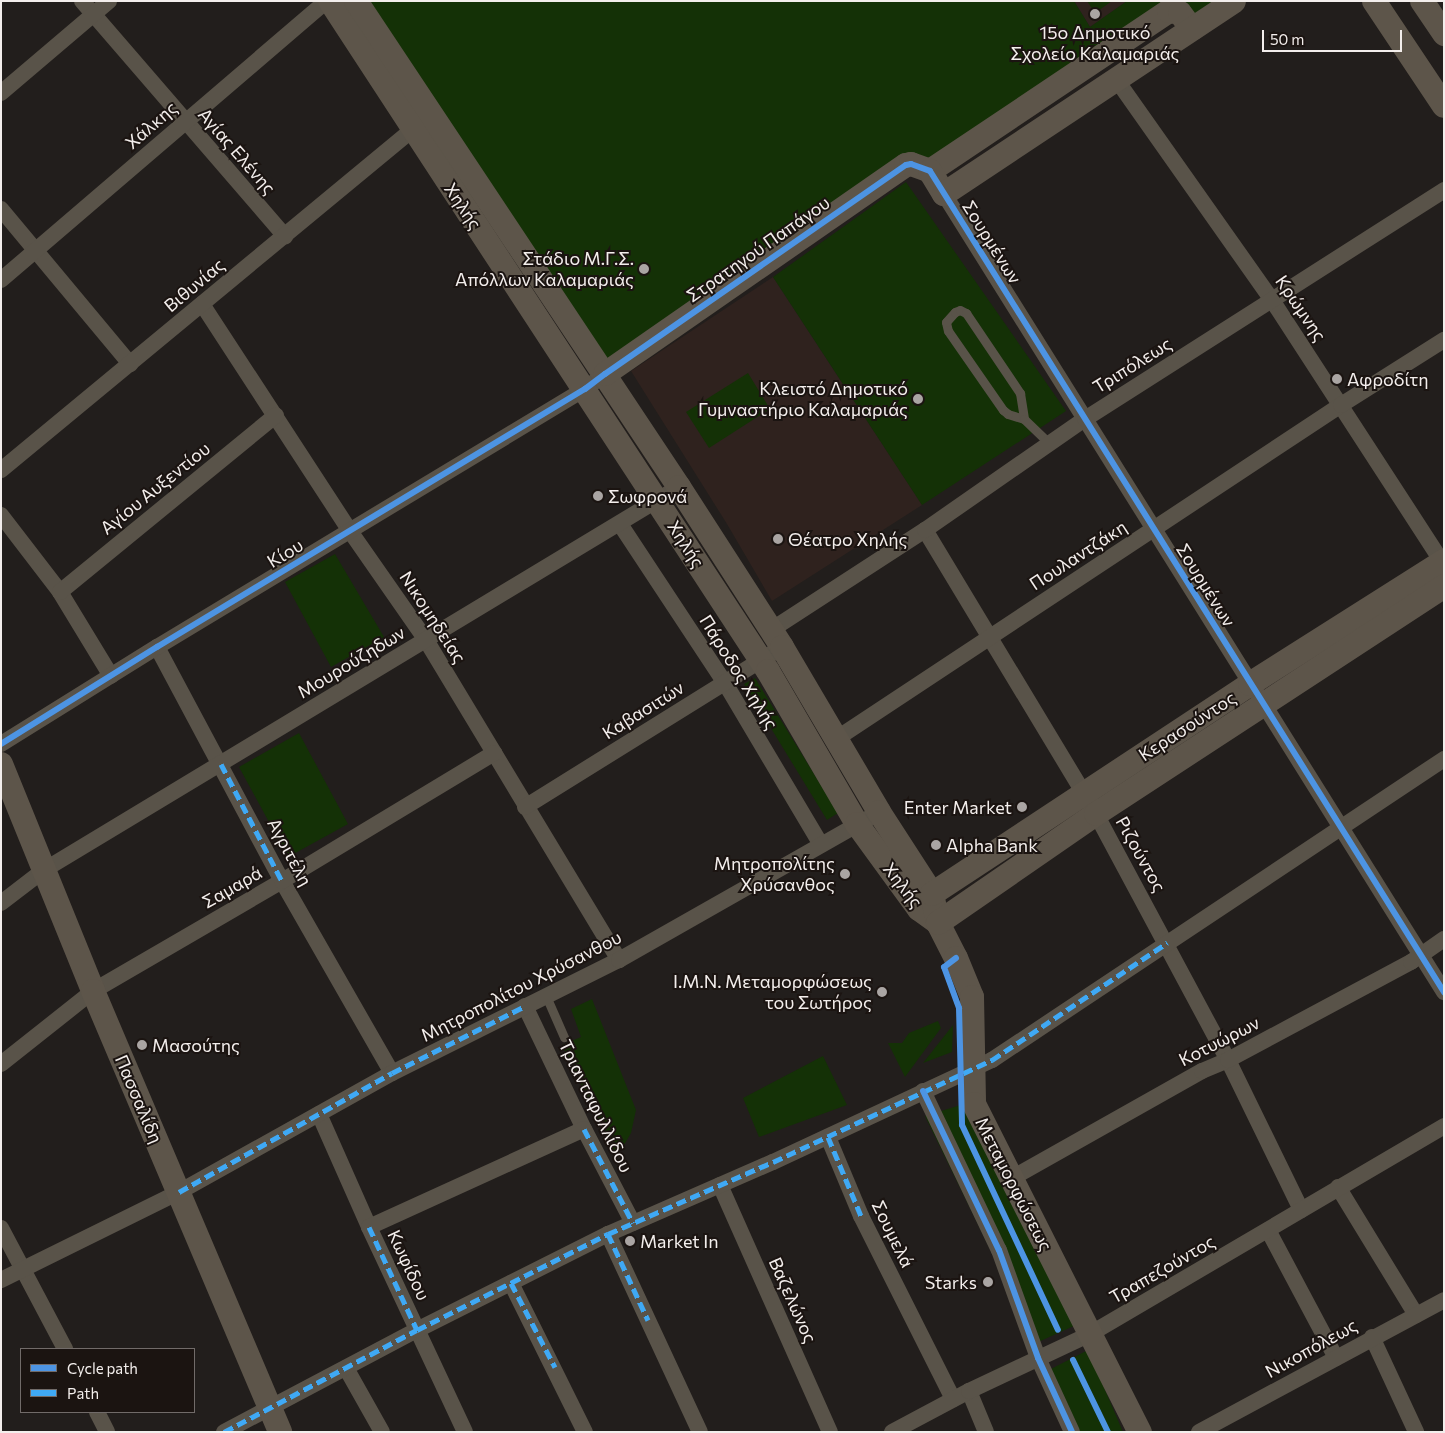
<!DOCTYPE html>
<meta charset="utf-8">
<style>
body{margin:0}
#map{position:relative;width:1445px;height:1433px;overflow:hidden;background:#221e1c;font-family:Commissioner,sans-serif}
div>[style]{position:absolute}
.built>*{inset:0;background:#2f221e}
.green>*{inset:0;background:#143106}
.lane>*{height:9px;margin:-4.5px;padding:0 4.5px;transform-origin:4.5px;border-radius:4.5px;background:#595349}
.street>*{height:16px;margin:-8px;padding:0 8px;transform-origin:8px;border-radius:8px;background:#595349}
.secondary>*{height:24px;margin:-12px;padding:0 12px;transform-origin:12px;border-radius:12px;background:#5d554a}
.quiet>*{height:5px;margin-top:-2.5px;transform-origin:0;background:repeating-linear-gradient(90deg,#3fa9f5 0 10px,transparent 0 15px)}
.cycleway>*{height:6px;margin:-3px;padding:0 3px;transform-origin:3px;border-radius:3px;background:#4d94e3}
.dots>*{width:14px;height:14px;translate:-50% -50%;box-sizing:border-box;border:2px solid #1b1411;border-radius:50%}
span{translate:-50% -50%;white-space:nowrap;text-align:center;line-height:1.15;-webkit-text-stroke:4px #1b1411;paint-order:stroke}
.poi-label{font-size:18px;color:#f3eeec}
.right{translate:-100% -50%;text-align:right}
.left{translate:0 -50%;text-align:left}
.street-label{font-size:18px;color:#f3eeec}
.frame{position:absolute;inset:0;border:2px solid #f3eeec;pointer-events:none}
.legend{position:absolute;left:20px;top:1348px;width:175px;height:65px;box-sizing:border-box;background:#1b1411;border:1px solid #716b69;margin:0;padding:6px 9px;list-style:none;font-size:15px;color:#f3eeec}
.legend li{display:flex;align-items:center;gap:10px;height:25px}
.legend b{width:25px;border:1px solid #716b69}
.scale{position:absolute;left:1262px;top:30px;width:140px;height:22px;box-sizing:border-box;border:2px solid #f3eeec;border-top:0;padding-left:6px;font-size:15px;line-height:18px;white-space:nowrap;color:#f3eeec;-webkit-text-stroke:4px #1b1411;paint-order:stroke}
</style>
<div id="map">
<div class="built">
<div style="clip-path:polygon(1074px 1px,1127px 1px,1090px 27px)"></div>
<div style="clip-path:polygon(773px 277px,922px 505px,772px 601px,727px 524px,631px 371px)"></div>
</div>
<div class="green">
<div style="clip-path:polygon(363px 1px,1074px 1px,1090px 27px,1127px 1px,1227px 1px,1192px 27px,1181px 12px,931px 169px,907px 162px,602px 370px)"></div>
<div style="clip-path:polygon(1087px 1px,1112px 1px,1095px 13px)"></div>
<div style="clip-path:polygon(906px 182px,1066px 411px,922px 505px,773px 277px)"></div>
<div style="clip-path:polygon(748px 373px,770px 409px,709px 448px,686px 412px)"></div>
<div style="clip-path:polygon(335px 554px,384px 637px,331px 667px,285px 582px)"></div>
<div style="clip-path:polygon(755px 678px,838px 813px,827px 820px,744px 684px)"></div>
<div style="clip-path:polygon(299px 733px,348px 824px,288px 857px,239px 767px)"></div>
<div style="clip-path:polygon(592px 999px,636px 1110px,631px 1133px,624px 1145px,613px 1151px,562px 1045px,581px 1037px,571px 1009px)"></div>
<div style="clip-path:polygon(938px 1021px,941px 1028px,905px 1077px,888px 1043px,902px 1043px,909px 1033px)"></div>
<div style="clip-path:polygon(953px 1025px,952px 1052px,923px 1063px)"></div>
<div style="clip-path:polygon(823px 1056px,847px 1105px,759px 1137px,743px 1098px)"></div>
<div style="clip-path:polygon(967px 1103px,1076px 1325px,1036px 1343px,925px 1116px)"></div>
<div style="clip-path:polygon(1088px 1350px,1123px 1432px,1077px 1432px,1047px 1371px)"></div>
</div>
<div class="lane">
<div style="left:1024px;top:419px;width:17px;rotate:-163deg"></div>
<div style="left:1008px;top:414px;width:6px;rotate:-141deg"></div>
<div style="left:1003px;top:410px;width:96px;rotate:-124.8deg"></div>
<div style="left:948px;top:331px;width:9px;rotate:-103deg"></div>
<div style="left:946px;top:322px;width:13px;rotate:-48deg"></div>
<div style="left:955px;top:312px;width:5px;rotate:-22deg"></div>
<div style="left:960px;top:310px;width:7px;rotate:27deg"></div>
<div style="left:966px;top:313px;width:97px;rotate:56deg"></div>
<div style="left:1020px;top:393px;width:26px;rotate:81deg"></div>
<div style="left:1024px;top:419px;width:35px;rotate:44deg"></div>
<div style="left:546px;top:996px;width:45px;rotate:66.3deg"></div>
</div>
<div class="street">
<div style="left:82px;top:1px;width:311px;rotate:49.2deg"></div>
<div style="left:1116px;top:79px;width:271px;rotate:54.8deg"></div>
<div style="left:1272px;top:300px;width:316px;rotate:57deg"></div>
<div style="left:1px;top:93px;width:142px;rotate:-40.4deg"></div>
<div style="left:944px;top:194px;width:942px;rotate:57.93deg"></div>
<div style="left:1px;top:209px;width:202px;rotate:50.2deg"></div>
<div style="left:1px;top:280px;width:428px;rotate:-40.6deg"></div>
<div style="left:202px;top:304px;width:271px;rotate:56.9deg"></div>
<div style="left:350px;top:531px;width:133px;rotate:55.1deg"></div>
<div style="left:426px;top:640px;width:374px;rotate:58.9deg"></div>
<div style="left:1px;top:470px;width:533px;rotate:-39.6deg"></div>
<div style="left:1px;top:515px;width:97px;rotate:52.5deg"></div>
<div style="left:60px;top:592px;width:98px;rotate:58.7deg"></div>
<div style="left:620px;top:524px;width:191px;rotate:56.6deg"></div>
<div style="left:725px;top:683px;width:188px;rotate:59.3deg"></div>
<div style="left:925px;top:530px;width:332px;rotate:58.9deg"></div>
<div style="left:1096px;top:814px;width:279px;rotate:61.8deg"></div>
<div style="left:1228px;top:1060px;width:167px;rotate:64deg"></div>
<div style="left:60px;top:592px;width:279px;rotate:-39.3deg"></div>
<div style="left:771px;top:630px;width:184px;rotate:-33deg"></div>
<div style="left:925px;top:530px;width:195px;rotate:-34.8deg"></div>
<div style="left:1085px;top:419px;width:426px;rotate:-32.5deg"></div>
<div style="left:157px;top:647px;width:265px;rotate:61.9deg"></div>
<div style="left:282px;top:881px;width:221px;rotate:60.2deg"></div>
<div style="left:836px;top:739px;width:605px;rotate:-33.48deg"></div>
<div style="left:1341px;top:405px;width:122px;rotate:-32.3deg"></div>
<div style="left:1px;top:744px;width:184px;rotate:-31.9deg"></div>
<div style="left:157px;top:647px;width:500px;rotate:-31.1deg"></div>
<div style="left:585px;top:389px;width:25px;rotate:-37deg"></div>
<div style="left:525px;top:807px;width:303px;rotate:-31.9deg"></div>
<div style="left:1px;top:903px;width:54px;rotate:-37.5deg"></div>
<div style="left:44px;top:870px;width:742px;rotate:-31.1deg"></div>
<div style="left:525px;top:1006px;width:136px;rotate:64.4deg"></div>
<div style="left:584px;top:1129px;width:106px;rotate:62.5deg"></div>
<div style="left:1px;top:1064px;width:117px;rotate:-38.4deg"></div>
<div style="left:93px;top:991px;width:219px;rotate:-30.2deg"></div>
<div style="left:282px;top:881px;width:248px;rotate:-31.1deg"></div>
<div style="left:923px;top:1091px;width:176px;rotate:64.5deg"></div>
<div style="left:999px;top:1250px;width:115px;rotate:70.1deg"></div>
<div style="left:1038px;top:1358px;width:81px;rotate:65.3deg"></div>
<div style="left:319px;top:1114px;width:124px;rotate:66.1deg"></div>
<div style="left:369px;top:1227px;width:226px;rotate:64.9deg"></div>
<div style="left:828px;top:1137px;width:86px;rotate:67.3deg"></div>
<div style="left:861px;top:1216px;width:205px;rotate:63.3deg"></div>
<div style="left:1012px;top:1178px;width:218px;rotate:-29.4deg"></div>
<div style="left:1202px;top:1071px;width:28px;rotate:-23deg"></div>
<div style="left:1228px;top:1060px;width:208px;rotate:-28.2deg"></div>
<div style="left:1411px;top:962px;width:40px;rotate:-34.9deg"></div>
<div style="left:720px;top:1185px;width:270px;rotate:66deg"></div>
<div style="left:1338px;top:1187px;width:150px;rotate:58.6deg"></div>
<div style="left:369px;top:1227px;width:236px;rotate:-24.5deg"></div>
<div style="left:1px;top:1228px;width:137px;rotate:62.1deg"></div>
<div style="left:1268px;top:1230px;width:145px;rotate:62deg"></div>
<div style="left:608px;top:1234px;width:218px;rotate:65.1deg"></div>
<div style="left:1px;top:1280px;width:199px;rotate:-26.3deg"></div>
<div style="left:179px;top:1192px;width:244px;rotate:-29.2deg"></div>
<div style="left:392px;top:1073px;width:254px;rotate:-26.5deg"></div>
<div style="left:619px;top:960px;width:299px;rotate:-29.6deg"></div>
<div style="left:511px;top:1283px;width:166px;rotate:63.6deg"></div>
<div style="left:1372px;top:1337px;width:105px;rotate:65.1deg"></div>
<div style="left:346px;top:1368px;width:73px;rotate:60.6deg"></div>
<div style="left:969px;top:1391px;width:44px;rotate:67.5deg"></div>
<div style="left:97px;top:1412px;width:22px;rotate:63deg"></div>
<div style="left:224px;top:1432px;width:218px;rotate:-27.9deg"></div>
<div style="left:417px;top:1330px;width:214px;rotate:-26.7deg"></div>
<div style="left:608px;top:1234px;width:180px;rotate:-23.6deg"></div>
<div style="left:773px;top:1162px;width:242px;rotate:-25deg"></div>
<div style="left:992px;top:1060px;width:543px;rotate:-33.66deg"></div>
<div style="left:892px;top:1432px;width:87px;rotate:-28deg"></div>
<div style="left:969px;top:1391px;width:134px;rotate:-25.2deg"></div>
<div style="left:1090px;top:1334px;width:411px;rotate:-30.4deg"></div>
<div style="left:1199px;top:1432px;width:278px;rotate:-28.3deg"></div>
</div>
<div class="secondary">
<div style="left:330px;top:1px;width:800px;rotate:56.83deg"></div>
<div style="left:768px;top:671px;width:177px;rotate:59.8deg"></div>
<div style="left:857px;top:824px;width:105px;rotate:53.9deg"></div>
<div style="left:919px;top:909px;width:24px;rotate:36deg"></div>
<div style="left:356px;top:1px;width:584px;rotate:56.39deg"></div>
<div style="left:679px;top:487px;width:190px;rotate:57.2deg"></div>
<div style="left:782px;top:647px;width:191px;rotate:59.5deg"></div>
<div style="left:879px;top:812px;width:98px;rotate:57.1deg"></div>
<div style="left:932px;top:894px;width:30px;rotate:78deg"></div>
<div style="left:938px;top:923px;width:39px;rotate:63deg"></div>
<div style="left:956px;top:958px;width:42px;rotate:67.7deg"></div>
<div style="left:972px;top:997px;width:107px;rotate:88.9deg"></div>
<div style="left:974px;top:1104px;width:368px;rotate:63.2deg"></div>
<div style="left:1374px;top:1px;width:126px;rotate:56.3deg"></div>
<div style="left:1422px;top:1px;width:40px;rotate:56deg"></div>
<div style="left:930px;top:171px;width:288px;rotate:-33.8deg"></div>
<div style="left:1169px;top:11px;width:11px;rotate:10deg"></div>
<div style="left:1180px;top:13px;width:20px;rotate:53deg"></div>
<div style="left:605px;top:374px;width:366px;rotate:-34.8deg"></div>
<div style="left:906px;top:165px;width:5px;rotate:-11deg"></div>
<div style="left:911px;top:164px;width:20px;rotate:20deg"></div>
<div style="left:930px;top:171px;width:27px;rotate:59deg"></div>
<div style="left:944px;top:194px;width:348px;rotate:-33.6deg"></div>
<div style="left:1px;top:764px;width:245px;rotate:67.9deg"></div>
<div style="left:93px;top:991px;width:479px;rotate:67deg"></div>
<div style="left:932px;top:894px;width:381px;rotate:-33.4deg"></div>
<div style="left:1250px;top:684px;width:230px;rotate:-32.4deg"></div>
<div style="left:938px;top:923px;width:192px;rotate:-34.6deg"></div>
<div style="left:1096px;top:814px;width:416px;rotate:-33.2deg"></div>
</div>
<div class="quiet">
<div style="left:221px;top:764px;width:132px;rotate:62.5deg"></div>
<div style="left:584px;top:1129px;width:106px;rotate:62.5deg"></div>
<div style="left:828px;top:1137px;width:86px;rotate:67.3deg"></div>
<div style="left:179px;top:1192px;width:244px;rotate:-29.2deg"></div>
<div style="left:392px;top:1073px;width:149px;rotate:-26.7deg"></div>
<div style="left:369px;top:1227px;width:114px;rotate:65deg"></div>
<div style="left:608px;top:1234px;width:95px;rotate:65.1deg"></div>
<div style="left:511px;top:1283px;width:95px;rotate:62.4deg"></div>
<div style="left:224px;top:1432px;width:218px;rotate:-27.9deg"></div>
<div style="left:417px;top:1330px;width:214px;rotate:-26.7deg"></div>
<div style="left:608px;top:1234px;width:180px;rotate:-23.6deg"></div>
<div style="left:773px;top:1162px;width:242px;rotate:-25deg"></div>
<div style="left:992px;top:1060px;width:211px;rotate:-33.8deg"></div>
</div>
<div class="cycleway">
<div style="left:1px;top:744px;width:184px;rotate:-31.9deg"></div>
<div style="left:157px;top:647px;width:500px;rotate:-31.1deg"></div>
<div style="left:585px;top:389px;width:25px;rotate:-37deg"></div>
<div style="left:605px;top:374px;width:366px;rotate:-34.8deg"></div>
<div style="left:906px;top:165px;width:5px;rotate:-11deg"></div>
<div style="left:911px;top:164px;width:20px;rotate:20deg"></div>
<div style="left:930px;top:171px;width:969px;rotate:57.95deg"></div>
<div style="left:956px;top:958px;width:15px;rotate:143deg"></div>
<div style="left:944px;top:967px;width:44px;rotate:69.9deg"></div>
<div style="left:959px;top:1008px;width:117px;rotate:88.5deg"></div>
<div style="left:962px;top:1125px;width:226px;rotate:64.9deg"></div>
<div style="left:923px;top:1091px;width:176px;rotate:64.5deg"></div>
<div style="left:999px;top:1250px;width:115px;rotate:70.1deg"></div>
<div style="left:1038px;top:1358px;width:81px;rotate:65.3deg"></div>
<div style="left:1073px;top:1360px;width:80px;rotate:64.1deg"></div>
</div>
<div class="dots">
<div style="left:1095px;top:14px;background:#aaa5a3"></div>
<div style="left:644px;top:269px;background:#aaa5a3"></div>
<div style="left:1337px;top:379px;background:#aaa5a3"></div>
<div style="left:918px;top:399px;background:#aaa5a3"></div>
<div style="left:598px;top:496px;background:#aaa5a3"></div>
<div style="left:778px;top:539px;background:#aaa5a3"></div>
<div style="left:1022px;top:807px;background:#aaa5a3"></div>
<div style="left:936px;top:845px;background:#aaa5a3"></div>
<div style="left:845px;top:874px;background:#aaa5a3"></div>
<div style="left:882px;top:992px;background:#aaa5a3"></div>
<div style="left:142px;top:1045px;background:#aaa5a3"></div>
<div style="left:630px;top:1241px;background:#aaa5a3"></div>
<div style="left:988px;top:1282px;background:#aaa5a3"></div>
</div>
<div class="poi-label">
<span style="left:1095px;top:43px">15ο Δημοτικό<br>Σχολείο Καλαμαριάς</span>
<span class="right" style="left:634px;top:269px">Στάδιο Μ.Γ.Σ.<br>Απόλλων Καλαμαριάς</span>
<span class="left" style="left:1347px;top:379px">Αφροδίτη</span>
<span class="right" style="left:908px;top:399px">Κλειστό Δημοτικό<br>Γυμναστήριο Καλαμαριάς</span>
<span class="left" style="left:608px;top:496px">Σωφρονά</span>
<span class="left" style="left:788px;top:539px">Θέατρο Χηλής</span>
<span class="right" style="left:1012px;top:807px">Enter Market</span>
<span class="left" style="left:946px;top:845px">Alpha Bank</span>
<span class="right" style="left:835px;top:874px">Μητροπολίτης<br>Χρύσανθος</span>
<span class="right" style="left:872px;top:992px">Ι.Μ.Ν. Μεταμορφώσεως<br>του Σωτήρος</span>
<span class="left" style="left:152px;top:1045px">Μασούτης</span>
<span class="left" style="left:640px;top:1241px">Market In</span>
<span class="right" style="left:977px;top:1282px">Starks</span>
</div>
<div class="street-label">
<span style="left:151px;top:125px;rotate:-41deg">Χάλκης</span>
<span style="left:237px;top:151px;rotate:49deg">Αγίας Ελένης</span>
<span style="left:463px;top:206px;rotate:56deg">Χηλής</span>
<span style="left:992px;top:242px;rotate:58deg">Σουρμένων</span>
<span style="left:758px;top:249px;rotate:-35deg">Στρατηγού Παπάγου</span>
<span style="left:194px;top:285px;rotate:-40deg">Βιθυνίας</span>
<span style="left:1301px;top:308px;rotate:56deg">Κρώμνης</span>
<span style="left:1132px;top:365px;rotate:-32deg">Τριπόλεως</span>
<span style="left:155px;top:488px;rotate:-39deg">Αγίου Αυξεντίου</span>
<span style="left:686px;top:544px;rotate:57deg">Χηλής</span>
<span style="left:285px;top:553px;rotate:-31deg">Κίου</span>
<span style="left:1078px;top:555px;rotate:-33deg">Πουλαντζάκη</span>
<span style="left:1206px;top:585px;rotate:58deg">Σουρμένων</span>
<span style="left:433px;top:617px;rotate:57deg">Νικομηδείας</span>
<span style="left:351px;top:662px;rotate:-31deg">Μουρούζηδων</span>
<span style="left:739px;top:672px;rotate:58deg">Πάροδος Χηλής</span>
<span style="left:643px;top:710px;rotate:-32deg">Καβασιτών</span>
<span style="left:1187px;top:726px;rotate:-33deg">Κερασούντος</span>
<span style="left:290px;top:852px;rotate:62deg">Αγριτέλη</span>
<span style="left:1141px;top:854px;rotate:61deg">Ριζούντος</span>
<span style="left:903px;top:885px;rotate:52deg">Χηλής</span>
<span style="left:232px;top:887px;rotate:-30deg">Σαμαρά</span>
<span style="left:521px;top:986px;rotate:-27deg">Μητροπολίτου Χρύσανθου</span>
<span style="left:1219px;top:1041px;rotate:-27deg">Κοτυώρων</span>
<span style="left:139px;top:1099px;rotate:67deg">Πασσαλίδη</span>
<span style="left:596px;top:1106px;rotate:64deg">Τριανταφυλλίδου</span>
<span style="left:1014px;top:1184px;rotate:63deg">Μεταμορφώσεως</span>
<span style="left:893px;top:1234px;rotate:64deg">Σουμελά</span>
<span style="left:409px;top:1265px;rotate:65deg">Κωφίδου</span>
<span style="left:1162px;top:1269px;rotate:-30deg">Τραπεζούντος</span>
<span style="left:793px;top:1300px;rotate:66deg">Βαζελώνος</span>
<span style="left:1311px;top:1348px;rotate:-29deg">Νικοπόλεως</span>
</div>
<div class="frame"></div>
<ul class="legend">
<li><b style="height:6px;background:#4d94e3"></b>Cycle path</li>
<li><b style="height:6px;background:#3fa9f5"></b>Path</li>
</ul>
<div class="scale">50 m</div>
</div>
